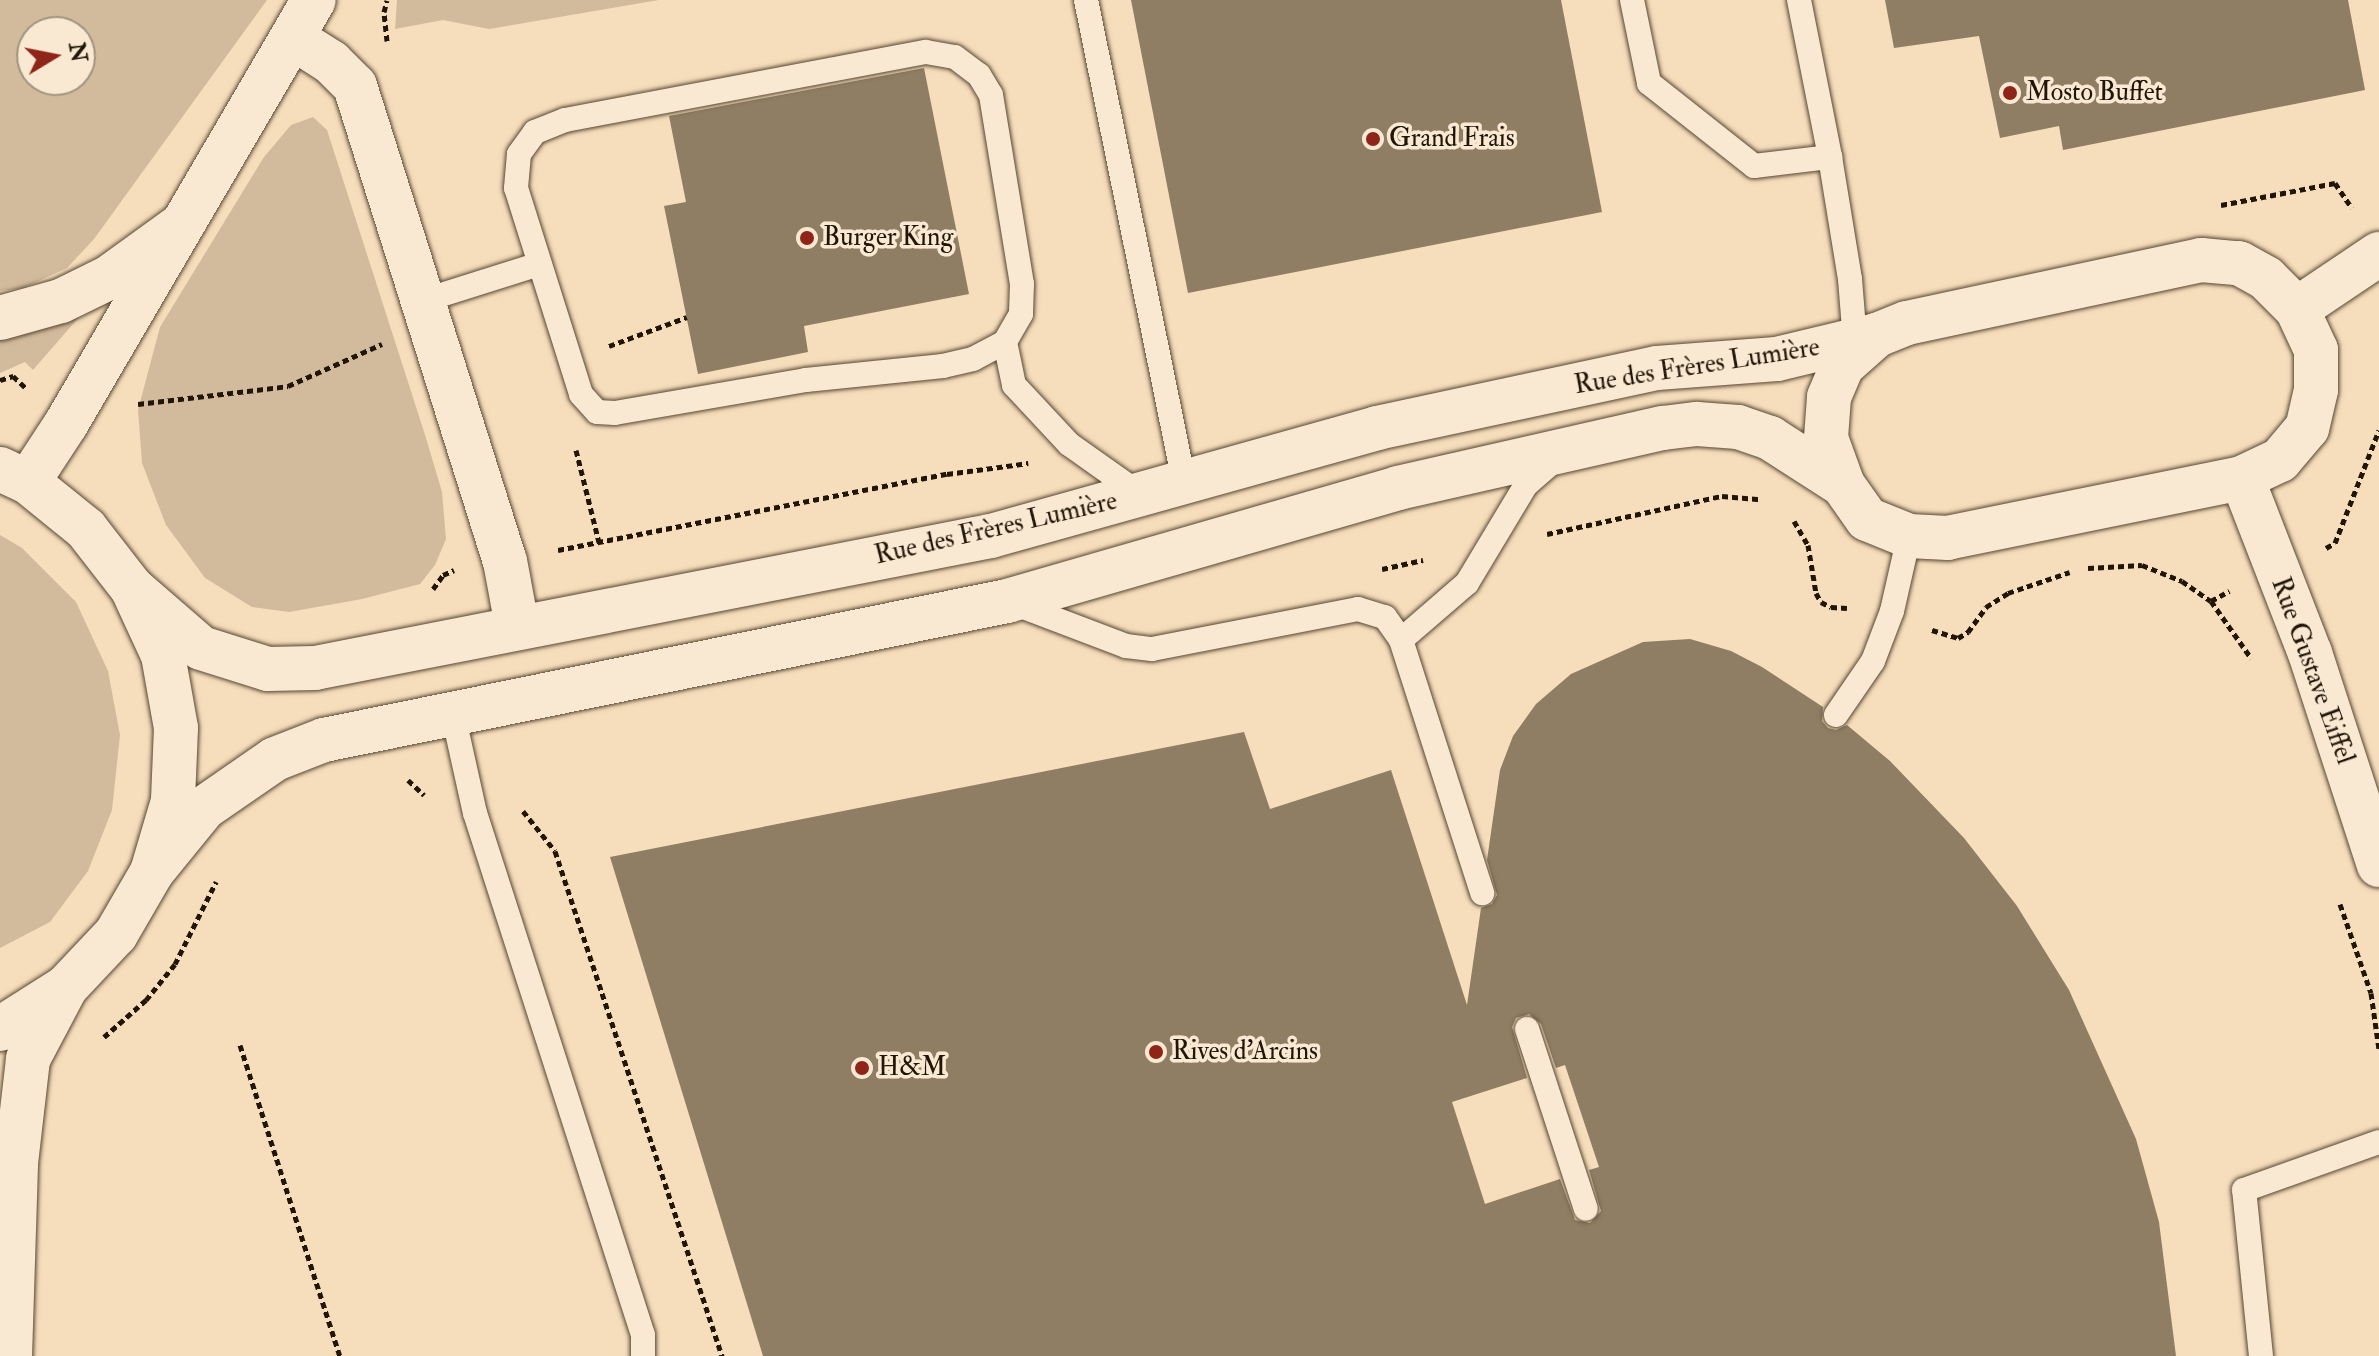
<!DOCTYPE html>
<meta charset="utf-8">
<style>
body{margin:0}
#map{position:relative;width:2379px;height:1356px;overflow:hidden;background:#f6ddbb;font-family:"IM FELL Double Pica",serif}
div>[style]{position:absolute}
.green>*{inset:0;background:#d2bb9c}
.building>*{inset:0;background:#8f7d64}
.path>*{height:5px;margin-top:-2.5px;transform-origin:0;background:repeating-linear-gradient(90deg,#201506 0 6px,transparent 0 10px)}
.roads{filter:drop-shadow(0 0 2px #564733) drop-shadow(0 0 2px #564733)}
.service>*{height:24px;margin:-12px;padding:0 12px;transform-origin:12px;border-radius:12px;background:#f9e9d3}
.minor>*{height:44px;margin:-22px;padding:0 22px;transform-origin:22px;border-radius:22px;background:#f9e9d3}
.tertiary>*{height:44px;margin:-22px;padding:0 22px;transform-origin:22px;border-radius:22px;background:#f9e9d3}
.secondary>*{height:44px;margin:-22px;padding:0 22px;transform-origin:22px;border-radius:22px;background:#f9e9d3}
.dots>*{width:22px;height:22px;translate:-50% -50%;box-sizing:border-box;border:4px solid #f9e9d3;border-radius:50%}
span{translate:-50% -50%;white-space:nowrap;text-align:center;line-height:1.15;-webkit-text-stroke:7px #f9e9d3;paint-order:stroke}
.poi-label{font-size:26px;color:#201506}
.left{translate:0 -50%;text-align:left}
.street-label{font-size:26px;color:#201506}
.north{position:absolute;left:16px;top:16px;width:80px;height:80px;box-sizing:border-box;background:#f9e9d3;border:2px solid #a29481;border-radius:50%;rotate:80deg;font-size:22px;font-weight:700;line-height:32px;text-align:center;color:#201506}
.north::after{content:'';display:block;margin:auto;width:28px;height:36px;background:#8f2418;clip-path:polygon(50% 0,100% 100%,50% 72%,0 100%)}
</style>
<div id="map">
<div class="green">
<div style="clip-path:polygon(evenodd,0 0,267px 0,94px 239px,67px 268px,23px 288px,0 291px,0 0,32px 32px,80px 32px,80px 80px,32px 80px,32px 32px)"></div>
<div style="clip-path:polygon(397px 0,659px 0,489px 29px,443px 20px,395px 29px)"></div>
<div style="clip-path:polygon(313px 117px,327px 130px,426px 438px,442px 492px,446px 539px,435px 565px,420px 584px,362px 599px,289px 612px,252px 607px,205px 578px,166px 525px,142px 463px,138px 410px,160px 327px,264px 157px,291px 125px)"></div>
<div style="clip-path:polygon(79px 309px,80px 316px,33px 370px,25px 362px,0 373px,0 329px)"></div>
<div style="clip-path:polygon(0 535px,22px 548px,76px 602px,108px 671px,120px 735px,112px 810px,88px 871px,50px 922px,0 948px)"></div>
</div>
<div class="building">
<div style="clip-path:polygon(1131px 0,1561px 0,1602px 212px,1188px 293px)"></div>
<div style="clip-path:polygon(1885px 0,2348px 0,2365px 90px,2063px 150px,2059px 126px,2000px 138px,1979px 36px,1894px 48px)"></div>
<div style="clip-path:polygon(924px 68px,969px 294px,804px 326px,808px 352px,698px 374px,664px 206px,686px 202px,669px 116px)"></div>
<div style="clip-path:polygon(evenodd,1690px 639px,1731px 651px,1762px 667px,1823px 707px,1822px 721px,1828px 728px,1836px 730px,1847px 725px,1890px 761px,1964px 838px,2017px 906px,2069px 990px,2136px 1139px,2159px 1222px,2176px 1356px,763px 1356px,610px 857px,1244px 732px,1270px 809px,1391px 770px,1467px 1005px,1481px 908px,1492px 904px,1497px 895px,1487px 860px,1500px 770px,1513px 736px,1536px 704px,1571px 674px,1643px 642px,1690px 639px,1529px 1014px,1541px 1024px,1556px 1068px,1565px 1065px,1599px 1167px,1589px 1170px,1601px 1211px,1590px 1223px,1575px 1220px,1560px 1179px,1485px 1204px,1452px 1102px,1527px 1078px,1512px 1027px,1516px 1018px,1529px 1014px)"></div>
</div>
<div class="path">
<div style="left:387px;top:41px;width:29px;rotate:-96deg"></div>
<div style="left:384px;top:12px;width:12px;rotate:-76deg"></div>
<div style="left:2221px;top:205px;width:116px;rotate:-10.9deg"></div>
<div style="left:2335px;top:183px;width:30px;rotate:56deg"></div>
<div style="left:609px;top:346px;width:83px;rotate:-20.4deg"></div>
<div style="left:0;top:380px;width:14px;rotate:-17deg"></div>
<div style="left:13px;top:376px;width:18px;rotate:43deg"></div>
<div style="left:138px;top:404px;width:151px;rotate:-6.8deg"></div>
<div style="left:288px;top:386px;width:103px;rotate:-24.1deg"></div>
<div style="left:576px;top:450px;width:95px;rotate:76deg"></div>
<div style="left:1794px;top:521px;width:28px;rotate:60deg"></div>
<div style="left:1808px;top:545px;width:49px;rotate:80.5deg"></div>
<div style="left:1816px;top:593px;width:10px;rotate:61deg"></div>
<div style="left:1821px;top:602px;width:11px;rotate:27deg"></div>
<div style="left:1831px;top:607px;width:16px;rotate:4deg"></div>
<div style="left:1547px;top:534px;width:179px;rotate:-12.3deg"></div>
<div style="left:1722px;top:496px;width:38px;rotate:5deg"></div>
<div style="left:2326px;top:548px;width:10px;rotate:-29deg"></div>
<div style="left:2335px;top:543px;width:121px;rotate:-68.7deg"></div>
<div style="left:558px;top:550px;width:396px;rotate:-11.1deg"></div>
<div style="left:947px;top:474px;width:82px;rotate:-7.7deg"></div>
<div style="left:2088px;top:568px;width:54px;rotate:-3.2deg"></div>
<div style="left:2142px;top:565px;width:43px;rotate:21.8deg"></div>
<div style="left:2182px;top:581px;width:35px;rotate:35deg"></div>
<div style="left:2211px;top:601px;width:21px;rotate:-29deg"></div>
<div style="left:1382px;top:569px;width:42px;rotate:-12.4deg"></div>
<div style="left:433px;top:589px;width:17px;rotate:-54deg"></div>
<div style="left:443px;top:575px;width:12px;rotate:-24deg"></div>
<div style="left:2211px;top:601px;width:70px;rotate:54.9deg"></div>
<div style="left:1932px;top:630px;width:27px;rotate:17deg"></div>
<div style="left:1958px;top:638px;width:12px;rotate:-31deg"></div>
<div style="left:1968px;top:632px;width:31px;rotate:-54deg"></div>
<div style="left:1986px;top:607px;width:26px;rotate:-32deg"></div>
<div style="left:2008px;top:593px;width:65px;rotate:-18.7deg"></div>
<div style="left:408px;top:780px;width:22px;rotate:43deg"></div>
<div style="left:523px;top:811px;width:51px;rotate:51.3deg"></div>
<div style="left:555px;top:851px;width:532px;rotate:71.7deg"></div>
<div style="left:2340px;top:904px;width:94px;rotate:70.8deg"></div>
<div style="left:2371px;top:993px;width:57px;rotate:81.9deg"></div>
<div style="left:104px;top:1037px;width:56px;rotate:-41.4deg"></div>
<div style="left:146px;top:1000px;width:46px;rotate:-51.1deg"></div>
<div style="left:175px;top:964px;width:92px;rotate:-63.4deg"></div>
<div style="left:240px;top:1045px;width:327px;rotate:72.2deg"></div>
</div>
<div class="roads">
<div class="service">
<div style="left:1086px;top:0;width:493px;rotate:78.5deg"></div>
<div style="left:1632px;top:0;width:85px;rotate:78.4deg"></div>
<div style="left:1649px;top:83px;width:134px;rotate:38.3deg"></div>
<div style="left:1754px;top:166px;width:77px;rotate:-6.8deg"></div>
<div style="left:1830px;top:157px;width:124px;rotate:80.7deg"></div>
<div style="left:1850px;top:279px;width:62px;rotate:85.4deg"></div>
<div style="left:1799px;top:0;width:160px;rotate:78.8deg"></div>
<div style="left:926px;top:52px;width:29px;rotate:10deg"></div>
<div style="left:955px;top:57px;width:30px;rotate:37deg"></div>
<div style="left:979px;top:75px;width:23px;rotate:59deg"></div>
<div style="left:991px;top:95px;width:192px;rotate:80.7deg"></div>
<div style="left:1022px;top:284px;width:30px;rotate:92deg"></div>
<div style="left:1021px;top:314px;width:32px;rotate:120deg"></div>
<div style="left:1005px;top:342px;width:36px;rotate:152deg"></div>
<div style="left:973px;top:359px;width:31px;rotate:167deg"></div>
<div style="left:943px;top:366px;width:138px;rotate:174.2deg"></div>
<div style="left:806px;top:380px;width:194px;rotate:170.2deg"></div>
<div style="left:615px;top:413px;width:18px;rotate:-177deg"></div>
<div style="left:597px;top:412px;width:24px;rotate:-132deg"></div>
<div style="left:581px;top:394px;width:216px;rotate:-107.5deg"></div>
<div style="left:516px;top:188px;width:34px;rotate:-85deg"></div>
<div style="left:519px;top:154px;width:27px;rotate:-54deg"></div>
<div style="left:535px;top:132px;width:32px;rotate:-22deg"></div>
<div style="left:565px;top:120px;width:367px;rotate:-10.7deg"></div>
<div style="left:422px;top:301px;width:123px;rotate:-17.5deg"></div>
<div style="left:1005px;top:342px;width:44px;rotate:78.2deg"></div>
<div style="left:1014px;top:385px;width:81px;rotate:47deg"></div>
<div style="left:1069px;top:444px;width:88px;rotate:35.3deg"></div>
<div style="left:1013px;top:603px;width:121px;rotate:20.8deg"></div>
<div style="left:1126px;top:646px;width:26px;rotate:7deg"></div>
<div style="left:1152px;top:649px;width:210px;rotate:-11deg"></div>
<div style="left:1358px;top:609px;width:28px;rotate:17deg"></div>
<div style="left:1385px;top:617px;width:28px;rotate:55deg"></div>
<div style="left:1401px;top:640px;width:266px;rotate:72.2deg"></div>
<div style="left:1401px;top:640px;width:87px;rotate:-40.8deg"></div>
<div style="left:1467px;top:583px;width:114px;rotate:-59deg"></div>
<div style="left:1526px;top:485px;width:40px;rotate:-41deg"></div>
<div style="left:453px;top:714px;width:101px;rotate:77.5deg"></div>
<div style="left:475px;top:813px;width:548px;rotate:72.16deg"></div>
<div style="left:643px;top:1335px;width:21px;rotate:90deg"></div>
<div style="left:1836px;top:715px;width:65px;rotate:-55.6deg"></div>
<div style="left:1873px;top:661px;width:53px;rotate:-69.2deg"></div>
<div style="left:1892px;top:611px;width:77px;rotate:-77.2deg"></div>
<div style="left:1527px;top:1029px;width:189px;rotate:71.9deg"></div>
<div style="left:2261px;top:1356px;width:167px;rotate:-95.8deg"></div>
<div style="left:2244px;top:1190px;width:143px;rotate:-19.6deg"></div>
</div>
<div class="minor">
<div style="left:293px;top:38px;width:45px;rotate:32.3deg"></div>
<div style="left:331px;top:62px;width:34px;rotate:45deg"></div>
<div style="left:355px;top:86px;width:498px;rotate:72.5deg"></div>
<div style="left:505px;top:561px;width:66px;rotate:79.5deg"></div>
<div style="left:2297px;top:309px;width:99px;rotate:-33.9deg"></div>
<div style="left:28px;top:482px;width:69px;rotate:-56.8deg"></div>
<div style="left:66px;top:424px;width:491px;rotate:-59.7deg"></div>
</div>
<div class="tertiary">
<div style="left:2242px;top:478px;width:188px;rotate:68.8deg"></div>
<div style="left:2310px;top:653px;width:223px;rotate:72deg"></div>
<div style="left:132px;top:588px;width:91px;rotate:41deg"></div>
<div style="left:201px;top:648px;width:70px;rotate:17.4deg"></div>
<div style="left:268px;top:669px;width:47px;rotate:-1.2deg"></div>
<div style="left:315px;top:668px;width:689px;rotate:-11.05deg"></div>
<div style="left:991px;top:536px;width:401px;rotate:-15.6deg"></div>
<div style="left:1377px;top:428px;width:286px;rotate:-12.1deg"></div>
<div style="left:1657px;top:368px;width:120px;rotate:-4.3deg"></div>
<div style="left:1777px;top:359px;width:103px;rotate:-13.5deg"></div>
<div style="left:1877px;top:335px;width:32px;rotate:-22deg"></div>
<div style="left:1907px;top:323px;width:301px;rotate:-12.1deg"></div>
<div style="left:2201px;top:260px;width:38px;rotate:5deg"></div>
<div style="left:2239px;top:263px;width:31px;rotate:29deg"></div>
<div style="left:2266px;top:278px;width:44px;rotate:45deg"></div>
<div style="left:2297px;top:309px;width:45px;rotate:65.1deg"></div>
<div style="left:2316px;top:350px;width:40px;rotate:90deg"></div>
<div style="left:2316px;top:390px;width:39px;rotate:103deg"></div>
<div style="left:2307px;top:428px;width:42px;rotate:130.2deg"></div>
<div style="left:2280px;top:460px;width:42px;rotate:154.7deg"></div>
<div style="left:2242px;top:478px;width:300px;rotate:168.5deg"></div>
<div style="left:1948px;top:538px;width:39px;rotate:-177deg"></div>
<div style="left:1909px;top:536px;width:45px;rotate:-158deg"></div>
<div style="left:1867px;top:519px;width:42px;rotate:-125.2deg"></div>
<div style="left:1843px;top:485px;width:50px;rotate:-109.9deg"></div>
<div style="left:1826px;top:438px;width:41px;rotate:-85.8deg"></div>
<div style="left:1829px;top:397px;width:34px;rotate:-67deg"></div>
<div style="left:1842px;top:366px;width:47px;rotate:-41.5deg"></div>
<div style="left:152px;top:872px;width:82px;rotate:-50.9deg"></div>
<div style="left:204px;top:808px;width:86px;rotate:-34.6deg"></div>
<div style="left:275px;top:759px;width:53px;rotate:-21.2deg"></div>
<div style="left:324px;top:740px;width:697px;rotate:-11.5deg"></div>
<div style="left:1007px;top:601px;width:407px;rotate:-16.1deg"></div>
<div style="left:1398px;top:488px;width:272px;rotate:-12.8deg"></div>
<div style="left:1663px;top:428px;width:34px;rotate:-7deg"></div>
<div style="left:1697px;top:424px;width:41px;rotate:4.2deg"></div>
<div style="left:1738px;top:427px;width:34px;rotate:19deg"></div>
<div style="left:1770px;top:438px;width:87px;rotate:32.8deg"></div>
<div style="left:10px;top:1356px;width:193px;rotate:-88.2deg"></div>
<div style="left:16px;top:1163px;width:105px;rotate:-83.4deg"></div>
<div style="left:28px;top:1059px;width:81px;rotate:-62.2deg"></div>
</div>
<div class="secondary">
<div style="left:0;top:318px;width:63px;rotate:-15.6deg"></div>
<div style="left:61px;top:301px;width:52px;rotate:-26.1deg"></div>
<div style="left:108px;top:278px;width:92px;rotate:-35.8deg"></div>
<div style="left:0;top:469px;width:31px;rotate:25deg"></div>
<div style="left:28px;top:482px;width:75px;rotate:39deg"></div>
<div style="left:86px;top:529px;width:75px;rotate:52.1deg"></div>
<div style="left:132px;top:588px;width:74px;rotate:65.2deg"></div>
<div style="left:163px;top:655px;width:74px;rotate:79.9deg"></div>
<div style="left:176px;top:728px;width:73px;rotate:92.4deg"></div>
<div style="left:173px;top:801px;width:74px;rotate:106.5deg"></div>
<div style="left:152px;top:872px;width:72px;rotate:120.1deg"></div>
<div style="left:116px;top:934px;width:73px;rotate:133.3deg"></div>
<div style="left:66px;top:987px;width:78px;rotate:147.5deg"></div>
</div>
</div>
<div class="dots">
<div style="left:2010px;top:93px;background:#8f2418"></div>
<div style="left:1373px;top:139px;background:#8f2418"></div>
<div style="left:807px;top:238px;background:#8f2418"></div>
<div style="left:1156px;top:1052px;background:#8f2418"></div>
<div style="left:862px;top:1068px;background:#8f2418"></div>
</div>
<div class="poi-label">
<span class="left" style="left:2026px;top:93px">Mosto Buffet</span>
<span class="left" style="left:1389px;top:139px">Grand Frais</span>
<span class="left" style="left:823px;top:238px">Burger King</span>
<span class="left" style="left:1172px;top:1052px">Rives d'Arcins</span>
<span class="left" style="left:878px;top:1068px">H&amp;M</span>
</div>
<div class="street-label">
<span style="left:1697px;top:367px;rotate:-9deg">Rue des Frères Lumière</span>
<span style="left:996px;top:529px;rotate:-13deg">Rue des Frères Lumière</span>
<span style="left:2312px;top:671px;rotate:70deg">Rue Gustave Eiffel</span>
</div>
<div class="north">N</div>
</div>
